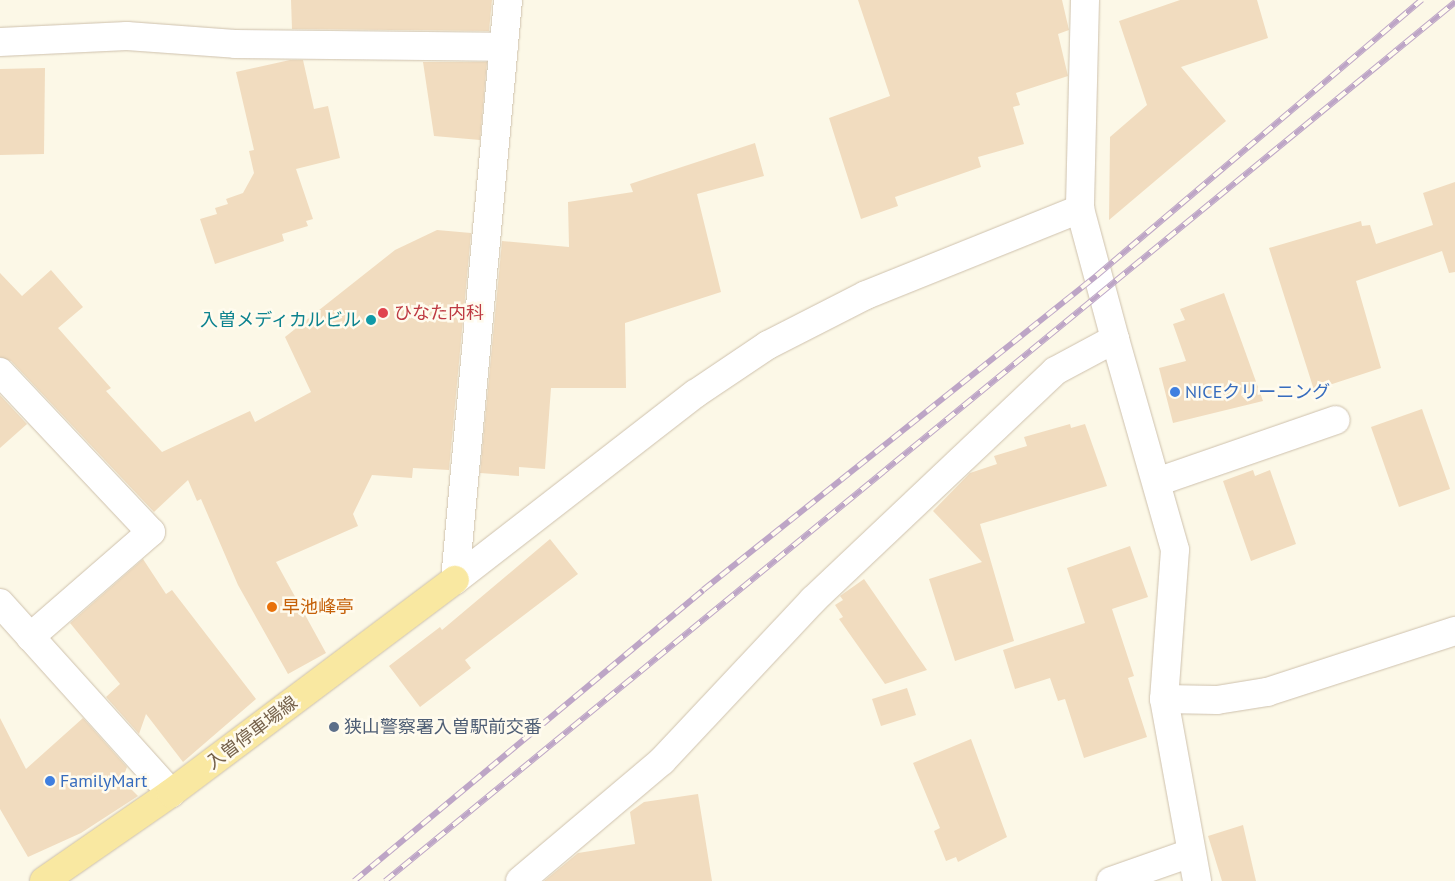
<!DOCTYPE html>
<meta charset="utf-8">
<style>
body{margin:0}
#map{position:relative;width:1455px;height:881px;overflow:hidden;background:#fcf8e7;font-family:"PT Sans","Noto Sans JP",sans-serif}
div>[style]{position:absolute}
.building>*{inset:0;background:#f1dcbf}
.roads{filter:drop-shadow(0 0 1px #cec1ad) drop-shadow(0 0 1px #cec1ad)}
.minor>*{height:28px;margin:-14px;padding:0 14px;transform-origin:14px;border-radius:14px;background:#fff}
.major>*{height:28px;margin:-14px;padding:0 14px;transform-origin:14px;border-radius:14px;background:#f9e8a1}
.rail>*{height:5.5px;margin-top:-2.75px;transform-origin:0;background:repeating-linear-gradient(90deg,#fffbee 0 11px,#bda5c6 0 22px);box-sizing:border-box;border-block:1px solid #bda5c6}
.dots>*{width:14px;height:14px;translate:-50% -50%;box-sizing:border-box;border:2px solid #fffbee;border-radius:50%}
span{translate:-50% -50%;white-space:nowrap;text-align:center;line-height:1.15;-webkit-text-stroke:5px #fffbee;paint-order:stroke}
.health-label{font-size:18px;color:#be3a42}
.left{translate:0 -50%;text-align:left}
.culture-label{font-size:18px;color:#0d838f}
.right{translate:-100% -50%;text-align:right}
.shop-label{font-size:18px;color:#366cbe}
.food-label{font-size:18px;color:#c56008}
.service-label{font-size:18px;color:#4e5e75}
.street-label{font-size:18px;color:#76624b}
</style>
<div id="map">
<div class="building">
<div style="clip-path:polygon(291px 0,492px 0,489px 31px,292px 29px)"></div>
<div style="clip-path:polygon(858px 0,1062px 0,1069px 30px,1058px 34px,1068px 76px,1016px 93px,1020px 105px,1013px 107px,1024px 144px,978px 157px,981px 167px,895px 197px,898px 206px,861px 219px,829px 118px,890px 96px)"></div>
<div style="clip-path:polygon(1180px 0,1257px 0,1268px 38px,1181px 67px,1226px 121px,1109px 220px,1110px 137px,1147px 105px,1119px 21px)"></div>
<div style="clip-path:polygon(290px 60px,303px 60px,314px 109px,328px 106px,340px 158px,296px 169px,313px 219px,306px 221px,308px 226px,282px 234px,284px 241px,215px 264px,200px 219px,217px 214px,215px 208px,228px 204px,226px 199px,243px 193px,254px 173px,249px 151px,254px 150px,236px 72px)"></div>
<div style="clip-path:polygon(423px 62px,487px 62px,480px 140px,434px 136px)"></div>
<div style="clip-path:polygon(45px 68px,44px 154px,0 155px,0 69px)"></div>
<div style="clip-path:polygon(755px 143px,764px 176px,697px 194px,721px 292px,625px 323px,626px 388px,551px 388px,545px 469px,519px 467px,519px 476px,480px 473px,502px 241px,569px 247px,568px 202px,633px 192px,630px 184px)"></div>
<div style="clip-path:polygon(1455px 182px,1455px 272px,1449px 273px,1442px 251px,1356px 281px,1381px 368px,1314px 390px,1269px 248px,1361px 221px,1362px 226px,1370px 225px,1376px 244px,1433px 225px,1423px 193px)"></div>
<div style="clip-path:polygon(437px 230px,471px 233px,449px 470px,413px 468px,412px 478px,372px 475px,353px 514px,358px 526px,276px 562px,326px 653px,288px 674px,238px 585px,201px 499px,197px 501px,188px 480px,154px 512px,11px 361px,0 357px,0 273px,22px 296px,51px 270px,83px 307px,58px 328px,111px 388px,106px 391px,162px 452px,250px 411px,255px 422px,311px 392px,285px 337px,395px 250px)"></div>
<div style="clip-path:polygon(1224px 293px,1263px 401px,1173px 423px,1159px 368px,1186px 361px,1173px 324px,1185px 320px,1180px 309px)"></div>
<div style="clip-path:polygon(0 395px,27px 424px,0 448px)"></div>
<div style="clip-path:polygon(1422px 409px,1450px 489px,1399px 507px,1371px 427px)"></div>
<div style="clip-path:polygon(1070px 424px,1071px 428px,1085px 424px,1107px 486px,980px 524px,1014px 641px,955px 661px,929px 579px,982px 562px,933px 511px,970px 473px,997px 464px,994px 456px,1027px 446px,1024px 437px)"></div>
<div style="clip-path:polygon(1253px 470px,1255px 476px,1270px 470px,1296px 544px,1251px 561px,1223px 481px)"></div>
<div style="clip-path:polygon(550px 539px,578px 574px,465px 660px,471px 668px,420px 707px,389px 666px,440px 627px,442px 630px)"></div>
<div style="clip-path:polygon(1130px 546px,1148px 597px,1112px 609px,1134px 676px,1128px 678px,1147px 737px,1084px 758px,1065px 699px,1058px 701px,1050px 678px,1015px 689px,1003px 650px,1085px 623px,1067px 568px)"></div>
<div style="clip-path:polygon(143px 559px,166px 594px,172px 590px,256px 699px,183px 762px,146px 714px,139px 734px,106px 697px,120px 684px,70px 623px)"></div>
<div style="clip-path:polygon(864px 579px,927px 670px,885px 684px,839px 619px,843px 617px,835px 605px,843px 600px,840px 596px)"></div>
<div style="clip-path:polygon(907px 688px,916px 715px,881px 726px,872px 699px)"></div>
<div style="clip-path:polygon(0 718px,26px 769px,83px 718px,127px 767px,122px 780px,138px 796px,81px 833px,28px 857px,0 809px)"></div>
<div style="clip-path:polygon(971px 739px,1007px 837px,958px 862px,956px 857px,946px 861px,934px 831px,940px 828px,913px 763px)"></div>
<div style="clip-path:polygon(698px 794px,712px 881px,544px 881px,578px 853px,635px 844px,630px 812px,644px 802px)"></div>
<div style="clip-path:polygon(1243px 825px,1256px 881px,1222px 881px,1208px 836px)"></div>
</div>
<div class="roads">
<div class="minor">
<div style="left:1085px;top:0;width:209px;rotate:91.4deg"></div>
<div style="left:1080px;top:209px;width:135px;rotate:74.9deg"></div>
<div style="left:0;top:42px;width:127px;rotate:-2.7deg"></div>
<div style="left:127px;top:36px;width:108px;rotate:4.2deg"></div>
<div style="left:235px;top:44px;width:269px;rotate:0.6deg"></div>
<div style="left:0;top:372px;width:220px;rotate:46.7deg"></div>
<div style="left:151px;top:532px;width:160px;rotate:139deg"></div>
<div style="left:1157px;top:482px;width:189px;rotate:-19.1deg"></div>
<div style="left:455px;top:580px;width:304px;rotate:-37.8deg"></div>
<div style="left:695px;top:394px;width:88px;rotate:-33.9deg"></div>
<div style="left:768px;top:345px;width:110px;rotate:-27deg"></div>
<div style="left:866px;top:295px;width:231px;rotate:-21.9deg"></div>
<div style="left:455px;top:580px;width:582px;rotate:-84.78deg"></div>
<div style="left:0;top:603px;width:256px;rotate:48deg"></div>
<div style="left:1164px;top:699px;width:53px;rotate:1.1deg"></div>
<div style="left:1217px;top:700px;width:51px;rotate:-9.1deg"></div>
<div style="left:1267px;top:692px;width:198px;rotate:-18deg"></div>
<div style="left:520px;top:881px;width:186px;rotate:-40.2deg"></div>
<div style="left:662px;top:761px;width:221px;rotate:-46.8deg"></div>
<div style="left:813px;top:600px;width:333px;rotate:-43.4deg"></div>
<div style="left:1055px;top:371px;width:68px;rotate:-28.1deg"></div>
<div style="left:1115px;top:339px;width:219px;rotate:74.1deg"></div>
<div style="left:1175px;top:550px;width:149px;rotate:94.2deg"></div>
<div style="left:1164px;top:699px;width:185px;rotate:79.7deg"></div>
<div style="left:1111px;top:881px;width:85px;rotate:-19.3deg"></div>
</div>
<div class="major">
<div style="left:44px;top:881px;width:155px;rotate:-34.7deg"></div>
<div style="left:171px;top:793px;width:355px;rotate:-36.9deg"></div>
</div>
</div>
<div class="rail">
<div style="left:354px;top:881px;width:454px;rotate:-39.8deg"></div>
<div style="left:703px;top:590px;width:503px;rotate:-38.62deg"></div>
<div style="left:1096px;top:276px;width:427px;rotate:-40.3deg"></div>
<div style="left:385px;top:881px;width:1385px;rotate:-39.4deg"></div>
</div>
<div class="dots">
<div style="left:383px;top:313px;background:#e0444e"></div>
<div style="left:371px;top:320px;background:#0f9aa8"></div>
<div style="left:1175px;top:392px;background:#3f7fe0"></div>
<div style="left:272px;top:607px;background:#e8710a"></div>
<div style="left:334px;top:727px;background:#5c6f8a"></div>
<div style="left:50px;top:781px;background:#3f7fe0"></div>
</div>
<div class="health-label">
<span class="left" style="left:394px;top:313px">ひなた内科</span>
</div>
<div class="culture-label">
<span class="right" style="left:361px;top:320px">入曽メディカルビル</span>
</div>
<div class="shop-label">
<span class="left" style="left:1185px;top:392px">NICEクリーニング</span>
<span class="left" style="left:60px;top:781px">FamilyMart</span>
</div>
<div class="food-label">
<span class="left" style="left:282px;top:607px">早池峰亭</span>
</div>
<div class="service-label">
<span class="left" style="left:344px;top:727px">狭山警察署入曽駅前交番</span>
</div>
<div class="street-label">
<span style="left:252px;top:733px;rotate:-37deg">入曽停車場線</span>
</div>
</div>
